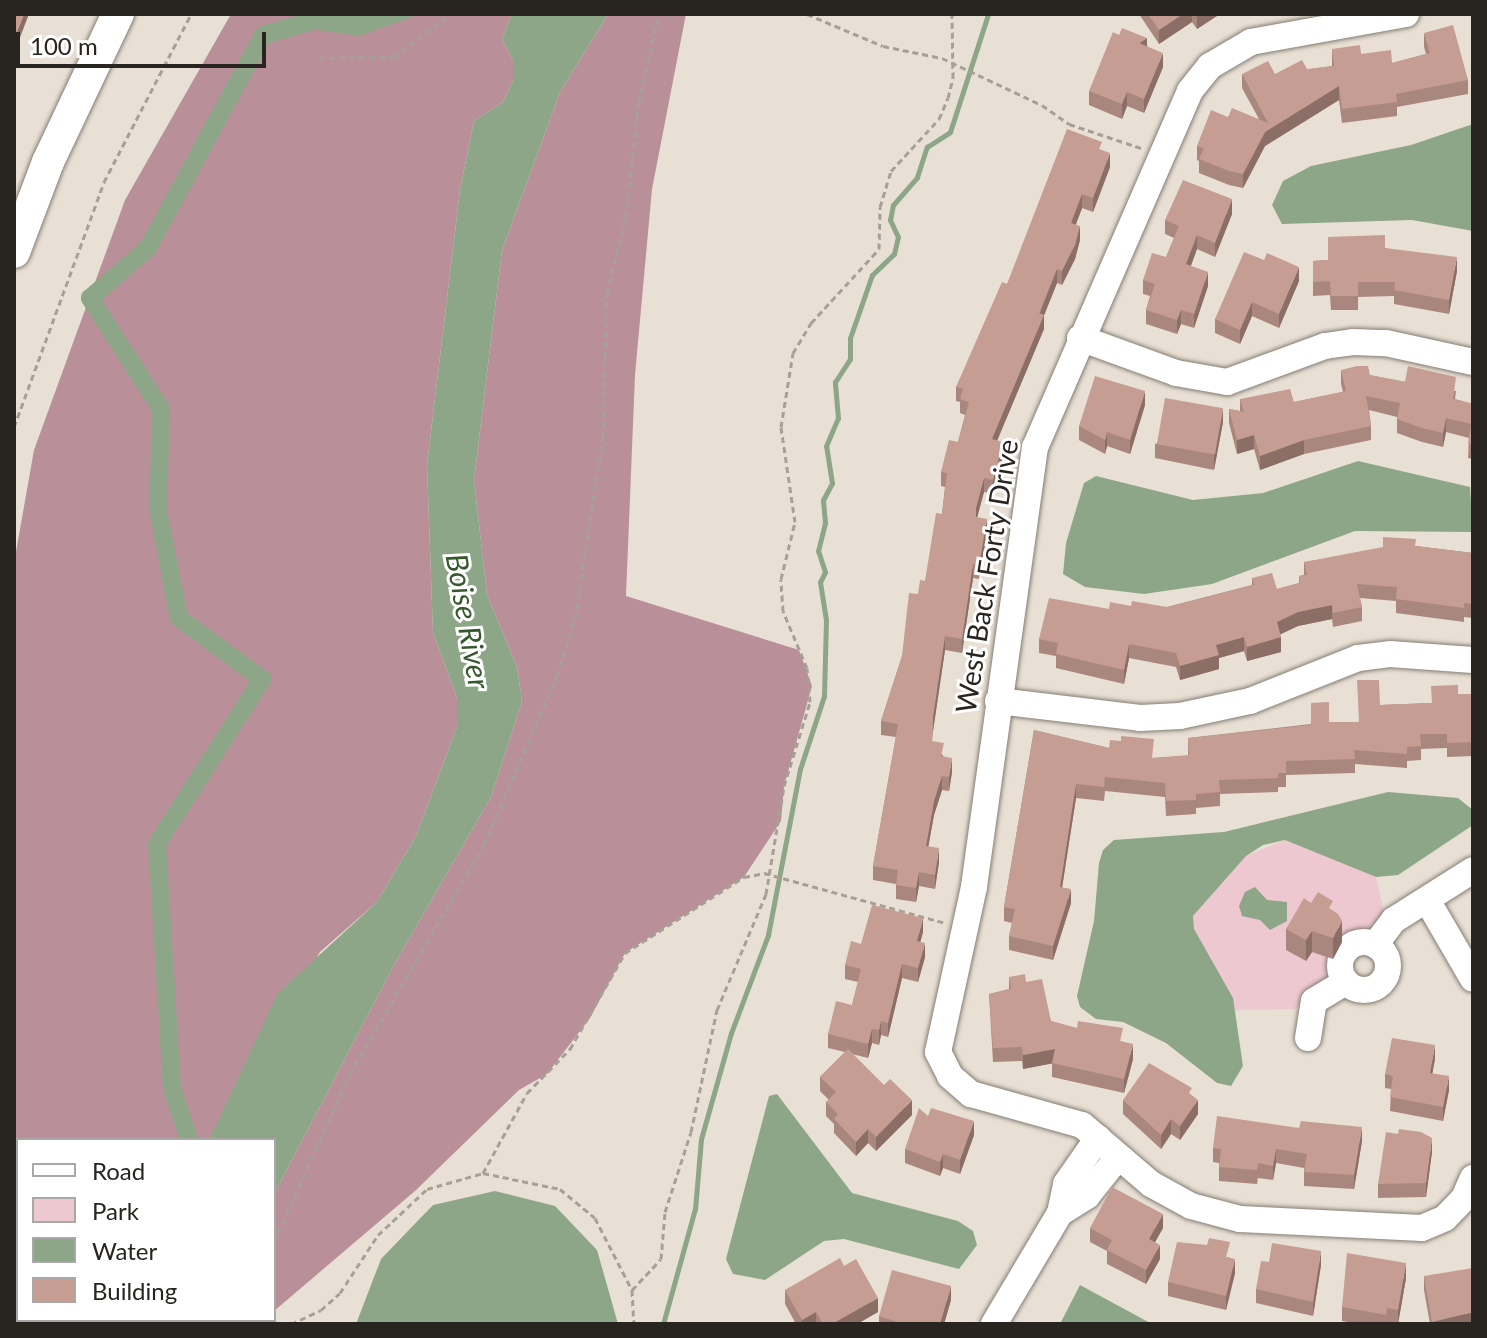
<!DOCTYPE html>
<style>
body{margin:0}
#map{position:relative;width:1487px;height:1338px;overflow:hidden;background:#e9e0d5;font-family:Lato,sans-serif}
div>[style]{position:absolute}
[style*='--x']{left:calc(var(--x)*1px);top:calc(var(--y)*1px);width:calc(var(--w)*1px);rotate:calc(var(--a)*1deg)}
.green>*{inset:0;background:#eec8d1}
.forest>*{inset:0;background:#b9909a}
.water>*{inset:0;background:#8da687}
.stream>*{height:5px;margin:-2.5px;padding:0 2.5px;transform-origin:2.5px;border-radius:2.5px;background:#8da687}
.canal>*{height:18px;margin:-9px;padding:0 9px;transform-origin:9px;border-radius:9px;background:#8da687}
.path>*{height:3px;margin-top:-1.5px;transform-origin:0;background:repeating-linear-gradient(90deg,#a7a097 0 6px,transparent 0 10px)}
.roads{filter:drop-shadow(0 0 2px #857d73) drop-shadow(0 0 2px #857d73)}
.minor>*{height:26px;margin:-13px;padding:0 13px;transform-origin:13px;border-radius:13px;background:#fff}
.minor>.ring{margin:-13px;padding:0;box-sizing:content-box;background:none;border:26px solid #fff;border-radius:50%}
.major>*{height:32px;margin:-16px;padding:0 16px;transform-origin:16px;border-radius:16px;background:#fff}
.wall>*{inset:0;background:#aa877e}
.shaded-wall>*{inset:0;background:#8b6e66}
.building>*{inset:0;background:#c69d92;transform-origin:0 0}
span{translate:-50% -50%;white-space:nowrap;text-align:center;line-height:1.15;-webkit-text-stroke:6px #fff;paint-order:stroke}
.street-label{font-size:28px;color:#282521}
.water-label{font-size:30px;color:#35582c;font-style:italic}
.frame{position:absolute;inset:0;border:16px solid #282521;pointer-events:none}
.legend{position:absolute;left:16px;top:1138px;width:260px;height:184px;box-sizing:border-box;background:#fff;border:2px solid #a9a8a6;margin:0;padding:10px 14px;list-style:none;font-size:24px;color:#282521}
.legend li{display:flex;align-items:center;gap:16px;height:40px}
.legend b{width:40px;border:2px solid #a9a8a6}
.scale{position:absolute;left:16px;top:32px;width:250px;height:36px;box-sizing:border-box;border:4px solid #282521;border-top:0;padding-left:10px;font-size:24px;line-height:28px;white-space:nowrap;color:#282521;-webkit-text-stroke:6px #fff;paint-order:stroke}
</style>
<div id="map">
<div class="green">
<div style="clip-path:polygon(1285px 840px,1376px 877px,1384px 913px,1366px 933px,1345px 944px,1330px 981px,1310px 988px,1296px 1009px,1235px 1010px,1193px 929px,1193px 916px,1246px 856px)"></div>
</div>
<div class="forest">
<div style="clip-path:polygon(231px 14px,512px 14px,502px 39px,513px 60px,513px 80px,503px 102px,474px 121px,460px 190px,427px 465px,433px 632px,457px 698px,457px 727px,416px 836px,377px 902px,320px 952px,209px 1140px,18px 1140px,18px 1320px,109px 1320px,14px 1324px,14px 563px,34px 450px,125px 200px)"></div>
<div style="clip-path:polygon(608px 14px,686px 14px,652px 189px,635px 375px,626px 596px,799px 650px,812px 686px,784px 786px,781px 821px,744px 877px,625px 953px,590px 1018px,547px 1074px,519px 1090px,415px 1191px,274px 1311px,274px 1194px,395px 963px,491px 797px,522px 701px,517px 667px,487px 595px,474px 480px,502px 250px,560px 92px)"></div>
</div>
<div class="water">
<div style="clip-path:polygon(309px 14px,420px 14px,359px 36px,310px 29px,306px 23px)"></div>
<div style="clip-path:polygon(512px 14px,608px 14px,560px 92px,502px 250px,474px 480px,487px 595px,517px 667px,522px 701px,491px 797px,395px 963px,274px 1194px,274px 1140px,209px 1140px,278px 993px,377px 902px,416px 836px,457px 727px,457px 698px,433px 632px,427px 465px,460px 190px,474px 121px,503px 102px,513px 80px,513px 60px,502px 39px)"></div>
<div style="clip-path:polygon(1473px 124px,1473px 231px,1412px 220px,1282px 224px,1272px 205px,1283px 181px,1311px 166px,1411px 145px)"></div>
<div style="clip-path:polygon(1358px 461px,1470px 487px,1473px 532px,1355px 531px,1212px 584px,1144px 594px,1085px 587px,1063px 574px,1066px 543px,1084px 483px,1096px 476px,1193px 500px,1263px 493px)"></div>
<div style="clip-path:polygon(1388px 792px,1458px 798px,1473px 810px,1473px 825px,1398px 875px,1376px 877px,1285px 840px,1263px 845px,1246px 856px,1193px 916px,1194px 929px,1233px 998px,1243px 1066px,1231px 1086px,1217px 1083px,1166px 1043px,1123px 1022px,1096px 1019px,1080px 1007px,1077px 996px,1094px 921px,1099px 863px,1103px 850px,1114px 840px,1224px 832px)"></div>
<div style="clip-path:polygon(1255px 887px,1267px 900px,1287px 902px,1287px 921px,1270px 930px,1260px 920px,1242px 916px,1239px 906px,1245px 892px)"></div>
<div style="clip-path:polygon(777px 1094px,852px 1193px,958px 1221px,973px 1231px,977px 1245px,959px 1269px,844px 1239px,824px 1241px,765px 1280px,733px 1274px,726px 1259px,769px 1096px)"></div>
<div style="clip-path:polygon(495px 1191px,555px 1206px,597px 1250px,618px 1324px,356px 1324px,381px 1259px,433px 1205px)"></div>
<div style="clip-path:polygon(1080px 1285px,1152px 1324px,1060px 1324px)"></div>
<div style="clip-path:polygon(110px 1320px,209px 1320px,105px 1324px)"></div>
</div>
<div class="stream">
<div style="--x:663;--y:1324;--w:119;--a:-74.5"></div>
<div style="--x:695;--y:1209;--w:70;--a:-85.1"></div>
<div style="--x:701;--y:1139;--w:110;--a:-74.2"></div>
<div style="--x:731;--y:1033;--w:105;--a:-69.3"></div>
<div style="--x:768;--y:935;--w:169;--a:-79.1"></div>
<div style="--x:800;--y:769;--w:77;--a:-71.8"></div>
<div style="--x:824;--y:696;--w:76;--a:-88.5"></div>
<div style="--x:826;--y:620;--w:38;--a:-99"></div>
<div style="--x:820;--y:582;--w:11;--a:-63"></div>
<div style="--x:825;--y:572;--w:22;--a:-108"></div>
<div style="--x:818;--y:551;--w:29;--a:-76"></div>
<div style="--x:825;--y:523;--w:23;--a:-95"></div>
<div style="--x:823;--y:500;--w:19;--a:-62"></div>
<div style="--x:832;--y:483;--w:37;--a:-99"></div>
<div style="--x:826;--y:446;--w:30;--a:-67"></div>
<div style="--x:838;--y:418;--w:36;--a:-95"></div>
<div style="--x:835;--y:382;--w:27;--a:-57"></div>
<div style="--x:850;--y:359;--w:21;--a:-90"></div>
<div style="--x:850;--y:338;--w:67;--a:-70.8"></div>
<div style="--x:872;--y:275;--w:30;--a:-44"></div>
<div style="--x:894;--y:254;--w:17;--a:-77"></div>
<div style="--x:898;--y:237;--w:19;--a:-115"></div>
<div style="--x:890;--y:220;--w:15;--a:-79"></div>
<div style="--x:893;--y:205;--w:37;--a:-49"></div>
<div style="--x:917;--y:177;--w:32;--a:-72"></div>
<div style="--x:927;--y:147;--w:27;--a:-33"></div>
<div style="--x:950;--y:132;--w:124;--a:-72.1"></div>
</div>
<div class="canal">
<div style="--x:189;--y:1140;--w:55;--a:-108.1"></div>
<div style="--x:172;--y:1088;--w:244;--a:-93.5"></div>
<div style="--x:157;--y:844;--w:196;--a:-57.5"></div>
<div style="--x:262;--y:679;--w:103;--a:-143.7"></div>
<div style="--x:179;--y:618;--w:110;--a:-101"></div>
<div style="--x:158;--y:510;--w:101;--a:-88.3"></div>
<div style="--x:161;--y:409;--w:132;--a:-122.6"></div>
<div style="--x:90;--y:298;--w:77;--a:-40.8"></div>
<div style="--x:148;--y:248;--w:242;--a:-61.6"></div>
<div style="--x:263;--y:35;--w:55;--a:-15.8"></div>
<div style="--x:316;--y:20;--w:7;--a:-63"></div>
</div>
<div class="path">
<div style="--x:807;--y:14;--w:82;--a:22.8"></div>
<div style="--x:883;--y:46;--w:60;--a:11.5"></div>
<div style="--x:942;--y:58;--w:110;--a:25.2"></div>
<div style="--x:1042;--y:105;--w:33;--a:35"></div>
<div style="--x:1069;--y:124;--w:76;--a:18.4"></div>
<div style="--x:319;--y:58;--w:75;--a:-0.8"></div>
<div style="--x:394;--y:57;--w:71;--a:-37"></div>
<div style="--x:14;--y:427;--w:261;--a:-69.8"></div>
<div style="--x:104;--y:182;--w:189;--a:-62.6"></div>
<div style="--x:483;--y:1173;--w:91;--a:-61.2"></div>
<div style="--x:527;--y:1093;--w:62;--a:-45.7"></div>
<div style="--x:570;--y:1049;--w:111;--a:-60.2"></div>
<div style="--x:625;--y:953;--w:141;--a:-32.6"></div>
<div style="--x:744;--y:877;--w:20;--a:-11"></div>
<div style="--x:764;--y:873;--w:188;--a:15.4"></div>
<div style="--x:274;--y:1242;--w:184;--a:-65.7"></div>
<div style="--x:350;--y:1074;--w:265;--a:-59.7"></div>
<div style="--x:484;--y:845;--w:184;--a:-66.6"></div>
<div style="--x:557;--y:676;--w:60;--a:-72.5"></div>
<div style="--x:575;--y:619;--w:184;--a:-81.3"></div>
<div style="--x:603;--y:437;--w:144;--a:-88.4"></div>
<div style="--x:607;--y:293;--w:78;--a:-76"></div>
<div style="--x:626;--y:217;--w:116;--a:-83.6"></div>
<div style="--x:639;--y:102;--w:90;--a:-77.2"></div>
<div style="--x:632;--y:1290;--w:42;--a:-46.9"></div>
<div style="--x:661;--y:1259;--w:47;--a:-85.1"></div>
<div style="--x:665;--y:1212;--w:84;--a:-72"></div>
<div style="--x:691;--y:1132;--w:125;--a:-78"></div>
<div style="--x:717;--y:1010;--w:126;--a:-67.1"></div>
<div style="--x:766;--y:894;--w:109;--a:-80.5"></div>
<div style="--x:784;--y:786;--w:88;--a:-72.8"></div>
<div style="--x:810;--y:702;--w:34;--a:-95"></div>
<div style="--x:807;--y:668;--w:62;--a:-112.8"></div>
<div style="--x:783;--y:611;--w:32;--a:-94"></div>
<div style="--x:781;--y:579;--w:59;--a:-76.2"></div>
<div style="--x:795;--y:522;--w:96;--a:-98.4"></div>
<div style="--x:781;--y:427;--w:75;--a:-80.8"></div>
<div style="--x:793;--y:353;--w:35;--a:-59"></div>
<div style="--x:811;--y:323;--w:100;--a:-47.4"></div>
<div style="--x:879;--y:249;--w:42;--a:-88.6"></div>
<div style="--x:880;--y:207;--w:38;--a:-73"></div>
<div style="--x:891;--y:171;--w:71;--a:-47.3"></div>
<div style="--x:939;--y:119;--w:23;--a:-67"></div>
<div style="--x:948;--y:98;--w:21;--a:-76"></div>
<div style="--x:953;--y:78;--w:64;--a:-90.9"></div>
<div style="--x:238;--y:1324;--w:4;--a:-63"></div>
<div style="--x:291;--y:1324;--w:33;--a:-25"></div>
<div style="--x:321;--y:1310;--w:25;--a:-42"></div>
<div style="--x:340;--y:1293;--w:69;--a:-56.8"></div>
<div style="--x:378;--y:1235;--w:67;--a:-43.2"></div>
<div style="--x:427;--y:1189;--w:58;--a:-15.9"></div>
<div style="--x:483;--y:1173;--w:79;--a:11.7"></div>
<div style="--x:560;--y:1189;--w:45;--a:39.6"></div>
<div style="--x:595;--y:1218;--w:81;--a:62.8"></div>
<div style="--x:632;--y:1290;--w:34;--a:87"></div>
</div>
<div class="roads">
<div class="minor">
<div style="--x:1406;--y:14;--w:158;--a:169.8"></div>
<div style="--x:1251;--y:42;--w:48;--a:149.7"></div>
<div style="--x:1210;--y:66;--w:32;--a:129"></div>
<div style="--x:1190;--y:91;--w:388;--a:113.5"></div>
<div style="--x:1035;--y:447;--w:444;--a:97.9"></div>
<div style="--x:974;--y:887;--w:169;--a:102.3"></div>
<div style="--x:938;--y:1052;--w:27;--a:63"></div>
<div style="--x:950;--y:1076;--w:28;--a:41"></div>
<div style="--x:971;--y:1094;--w:115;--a:15.6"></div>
<div style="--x:1082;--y:1125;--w:91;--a:40.5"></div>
<div style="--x:1151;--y:1184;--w:46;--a:28.8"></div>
<div style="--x:1191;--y:1206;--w:51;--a:14.9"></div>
<div style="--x:1240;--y:1219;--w:182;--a:2.8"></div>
<div style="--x:1422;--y:1228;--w:25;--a:-23"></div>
<div style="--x:1445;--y:1218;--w:28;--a:-46"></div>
<div style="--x:1464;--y:1198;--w:22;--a:-66"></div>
<div style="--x:1080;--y:338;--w:102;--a:20"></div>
<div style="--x:1176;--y:373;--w:52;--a:10"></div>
<div style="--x:1227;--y:382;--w:104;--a:-20.2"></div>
<div style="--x:1325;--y:346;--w:28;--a:-8"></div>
<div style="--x:1353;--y:342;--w:33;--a:2"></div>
<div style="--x:1386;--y:343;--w:89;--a:12.3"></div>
<div style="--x:998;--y:701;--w:143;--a:6.8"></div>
<div style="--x:1140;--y:718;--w:40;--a:-2.9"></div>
<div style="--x:1180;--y:716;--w:72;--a:-12.1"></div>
<div style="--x:1250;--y:701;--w:116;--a:-21.7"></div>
<div style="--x:1358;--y:658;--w:32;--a:-7"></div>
<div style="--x:1390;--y:654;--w:83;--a:4.1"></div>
<div style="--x:1427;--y:900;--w:91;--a:59.8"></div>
<div class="ring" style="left:1340px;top:942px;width:22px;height:22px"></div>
<div style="--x:1375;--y:945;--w:31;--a:-53"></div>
<div style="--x:1394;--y:920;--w:93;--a:-32.3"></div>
<div style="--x:1308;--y:1038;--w:37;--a:-81"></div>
<div style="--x:1314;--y:1001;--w:37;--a:-31"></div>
<div style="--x:1060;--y:1213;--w:32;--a:-32"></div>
<div style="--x:1087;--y:1196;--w:50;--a:-51.5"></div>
<div style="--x:994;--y:1324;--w:129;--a:-59.3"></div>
<div style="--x:1060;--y:1213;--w:30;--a:-78"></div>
<div style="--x:1066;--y:1184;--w:56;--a:-55.2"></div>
</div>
<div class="major">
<div style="--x:14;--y:252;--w:96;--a:-69.3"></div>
<div style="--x:48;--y:162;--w:164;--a:-64.7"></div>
</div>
</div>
<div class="wall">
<div style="clip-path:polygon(1139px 14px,1220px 14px,1197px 29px,1192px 22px,1159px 44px)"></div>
<div style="clip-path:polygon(1424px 33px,1468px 80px,1468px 94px,1397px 107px,1397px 116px,1342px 123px,1339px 100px,1265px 146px,1243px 188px,1229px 185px,1199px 173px,1199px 161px,1197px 160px,1197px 146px,1228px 117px,1259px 119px,1242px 88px,1242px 74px,1275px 74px,1332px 66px,1332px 49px,1361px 54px,1392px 63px,1426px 54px,1424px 47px)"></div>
<div style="clip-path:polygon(1147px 46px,1163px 67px,1144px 113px,1127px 106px,1122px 119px,1089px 105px,1089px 91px)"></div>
<div style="clip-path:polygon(1102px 150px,1110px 167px,1093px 212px,1082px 208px,1076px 224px,1080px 240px,1075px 259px,1062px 285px,1057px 283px,1044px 315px,1044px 329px,997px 440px,1003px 456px,993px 494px,984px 492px,977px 517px,987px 533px,979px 579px,973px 578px,962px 653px,945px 650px,933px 731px,932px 741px,944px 757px,952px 772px,949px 791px,942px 790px,934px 815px,928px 846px,939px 862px,935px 889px,919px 886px,916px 902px,896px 899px,896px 884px,873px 880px,873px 866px,896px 737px,881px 735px,881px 721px,902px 656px,918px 594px,925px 581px,942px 514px,945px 487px,941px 486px,941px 472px,958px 442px,965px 415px,960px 413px,960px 402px,956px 401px,956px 387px,1007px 284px)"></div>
<div style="clip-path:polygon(1232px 214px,1215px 257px,1197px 249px,1191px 266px,1208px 286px,1194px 328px,1181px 324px,1177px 334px,1146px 324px,1146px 310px,1150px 296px,1143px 294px,1143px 280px,1166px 257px,1174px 238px,1165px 234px,1165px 220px)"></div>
<div style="clip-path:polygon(1385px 248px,1457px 271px,1449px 314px,1394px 304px,1394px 296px,1358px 297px,1358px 310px,1331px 310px,1330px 295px,1313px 296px,1313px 261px,1328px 260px)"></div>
<div style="clip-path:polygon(1299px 281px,1279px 328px,1252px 316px,1240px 344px,1215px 333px,1215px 319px)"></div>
<div style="clip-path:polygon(1341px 370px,1456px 391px,1455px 399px,1473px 404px,1473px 459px,1468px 458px,1469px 438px,1446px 432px,1443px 447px,1422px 442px,1397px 433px,1397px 417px,1369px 410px,1371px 426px,1371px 440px,1304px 454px,1260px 470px,1254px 449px,1237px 454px,1229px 423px,1229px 409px,1240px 411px,1240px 399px,1294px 402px,1343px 392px,1341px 384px)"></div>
<div style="clip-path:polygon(1145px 405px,1130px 454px,1107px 446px,1105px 454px,1079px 440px,1079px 426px)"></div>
<div style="clip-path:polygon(1223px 422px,1214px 470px,1155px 458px,1155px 444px)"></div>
<div style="clip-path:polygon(1416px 546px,1473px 553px,1473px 618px,1464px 617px,1464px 622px,1396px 613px,1396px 601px,1360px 598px,1362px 607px,1362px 621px,1333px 627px,1332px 619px,1298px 626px,1280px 634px,1281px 652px,1247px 661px,1244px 651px,1219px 658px,1219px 669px,1180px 680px,1176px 667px,1129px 658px,1124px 684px,1056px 668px,1056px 656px,1039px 653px,1039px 639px,1109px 609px,1131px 606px,1167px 607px,1252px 585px,1252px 578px,1277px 589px,1299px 583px,1299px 576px,1304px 575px,1304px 562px)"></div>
<div style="clip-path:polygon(1458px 694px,1473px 694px,1473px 756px,1447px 757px,1447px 748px,1421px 749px,1421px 760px,1407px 761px,1407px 768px,1355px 764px,1355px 773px,1286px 775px,1286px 787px,1278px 787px,1278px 792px,1220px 794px,1220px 806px,1196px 808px,1196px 814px,1166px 816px,1165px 797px,1105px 791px,1104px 801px,1076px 798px,1062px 887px,1071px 903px,1053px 960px,1009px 950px,1009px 936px,1012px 923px,1004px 921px,1004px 907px,1034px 730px,1109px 748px,1121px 741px,1153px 758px,1188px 756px,1188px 738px,1329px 722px,1358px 722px,1380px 705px,1431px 703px)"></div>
<div style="clip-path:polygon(1311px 903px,1333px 911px,1342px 942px,1333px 959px,1312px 952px,1306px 961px,1286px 950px,1286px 929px)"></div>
<div style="clip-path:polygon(923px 932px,920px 941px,925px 957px,918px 982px,902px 978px,888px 1037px,881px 1035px,879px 1045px,872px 1043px,868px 1058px,852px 1054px,912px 1115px,876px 1151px,868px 1143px,856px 1156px,834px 1133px,834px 1124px,826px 1116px,826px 1102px,829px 1100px,820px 1091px,820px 1077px,845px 1052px,828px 1048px,828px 1034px,852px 1005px,858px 982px,845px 979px,845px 965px,861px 944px)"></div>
<div style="clip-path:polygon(1009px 977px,1026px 982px,1051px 1021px,1123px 1042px,1133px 1059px,1124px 1093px,1052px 1077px,1052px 1063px,1023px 1069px,1022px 1061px,993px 1062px,989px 994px,1009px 989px)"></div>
<div style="clip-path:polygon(1435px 1059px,1432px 1073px,1449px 1090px,1443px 1121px,1390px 1111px,1391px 1089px,1385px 1088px,1385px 1074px)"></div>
<div style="clip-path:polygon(1192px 1096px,1198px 1114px,1180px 1140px,1171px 1134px,1161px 1149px,1123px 1114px,1123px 1100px)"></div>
<div style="clip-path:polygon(928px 1116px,974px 1135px,960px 1174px,943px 1168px,940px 1176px,905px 1163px,905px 1149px)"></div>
<div style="clip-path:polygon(1362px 1141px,1354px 1189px,1304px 1186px,1304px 1168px,1276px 1163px,1273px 1180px,1258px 1178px,1257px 1184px,1219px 1181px,1219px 1163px,1213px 1162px,1213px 1148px)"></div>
<div style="clip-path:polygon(1432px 1152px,1426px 1197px,1378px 1198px,1378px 1184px)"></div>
<div style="clip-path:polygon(1090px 1228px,1163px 1228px,1155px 1242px,1160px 1259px,1146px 1284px,1107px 1264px,1107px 1251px,1090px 1242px)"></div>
<div style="clip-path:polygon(1229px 1257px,1235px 1273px,1226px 1310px,1168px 1296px,1168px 1282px)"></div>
<div style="clip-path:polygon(1269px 1262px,1321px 1265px,1313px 1316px,1256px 1303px,1256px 1289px)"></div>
<div style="clip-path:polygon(844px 1266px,878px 1312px,857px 1324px,796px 1324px,785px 1304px,785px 1290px)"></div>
<div style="clip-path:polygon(1424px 1276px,1473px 1324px,1430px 1324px,1424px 1290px)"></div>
<div style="clip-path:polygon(1406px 1278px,1398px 1324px,1387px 1323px,1387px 1324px,1360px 1324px,1342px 1321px,1342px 1307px)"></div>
<div style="clip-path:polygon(951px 1300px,944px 1324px,879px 1324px,879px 1316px)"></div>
</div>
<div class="shaded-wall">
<div style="clip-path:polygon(24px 14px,29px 14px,14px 53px,14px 39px)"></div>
<div style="clip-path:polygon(1183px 14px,1192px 14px,1192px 22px,1159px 44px,1159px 30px)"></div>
<div style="clip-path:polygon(1199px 14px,1220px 14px,1197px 29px,1197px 15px)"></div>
<div style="clip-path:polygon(1147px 38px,1147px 52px,1139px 43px)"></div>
<div style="clip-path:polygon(1163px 53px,1163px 67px,1144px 113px,1144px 99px)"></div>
<div style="clip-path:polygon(1339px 86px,1339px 100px,1265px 146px,1243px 188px,1243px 174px,1265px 132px)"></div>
<div style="clip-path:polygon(1127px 92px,1127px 106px,1122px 119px,1122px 104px)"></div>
<div style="clip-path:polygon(1110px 153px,1110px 167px,1093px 212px,1093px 198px)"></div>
<div style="clip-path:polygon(1082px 194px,1082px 208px,1071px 237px,1071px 223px)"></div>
<div style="clip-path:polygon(1232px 199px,1232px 214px,1215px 257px,1215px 243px)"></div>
<div style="clip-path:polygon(1080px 226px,1080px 240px,1075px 259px,1062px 285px,1062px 271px)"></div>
<div style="clip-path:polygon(1197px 235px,1197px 249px,1186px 278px,1186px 264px)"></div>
<div style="clip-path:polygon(1457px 257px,1457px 271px,1449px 314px,1449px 300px)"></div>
<div style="clip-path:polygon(1299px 267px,1299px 281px,1279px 328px,1279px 314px)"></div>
<div style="clip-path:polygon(1057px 269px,1057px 283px,1041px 323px,1044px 315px,1044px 329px,992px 453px,992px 439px)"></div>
<div style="clip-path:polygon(1208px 272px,1208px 286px,1194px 328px,1194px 314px)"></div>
<div style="clip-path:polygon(1252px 302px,1252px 316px,1240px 344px,1240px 330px)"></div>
<div style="clip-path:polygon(1181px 310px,1181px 324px,1177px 334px,1177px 320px)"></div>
<div style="clip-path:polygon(1145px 391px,1145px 405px,1130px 454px,1130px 440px)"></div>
<div style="clip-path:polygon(1223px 408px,1223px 422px,1214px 470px,1214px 456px)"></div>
<div style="clip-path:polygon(1446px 418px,1446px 432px,1443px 447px,1443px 433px)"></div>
<div style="clip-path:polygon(1107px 432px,1107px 446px,1105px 454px,1105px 440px)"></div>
<div style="clip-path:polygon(1254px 435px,1254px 449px,1237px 454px,1237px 440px)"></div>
<div style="clip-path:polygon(1304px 440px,1304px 454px,1260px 470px,1260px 456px)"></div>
<div style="clip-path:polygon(1003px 442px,1003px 456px,993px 494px,993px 480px)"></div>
<div style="clip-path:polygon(984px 478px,984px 492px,976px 522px,976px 508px)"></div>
<div style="clip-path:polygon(987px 519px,987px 533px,979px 579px,979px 565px)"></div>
<div style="clip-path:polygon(973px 564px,973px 578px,962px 653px,962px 639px)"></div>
<div style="clip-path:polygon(1332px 605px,1332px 619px,1298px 626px,1277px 636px,1277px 622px,1298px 612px)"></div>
<div style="clip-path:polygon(945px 636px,945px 650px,933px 731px,933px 717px)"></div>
<div style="clip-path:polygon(1244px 637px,1244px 651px,1219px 658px,1219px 669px,1180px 680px,1180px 666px,1216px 645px)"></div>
<div style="clip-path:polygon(1281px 637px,1281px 652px,1247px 661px,1247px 647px)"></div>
<div style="clip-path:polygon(1129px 644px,1129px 658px,1124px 684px,1124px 670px)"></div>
<div style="clip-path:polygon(952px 758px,952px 772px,949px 791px,949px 777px)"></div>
<div style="clip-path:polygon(942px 776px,942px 790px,934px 815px,926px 860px,926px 846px,934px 801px)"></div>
<div style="clip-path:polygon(1076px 784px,1076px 798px,1060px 901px,1060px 887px)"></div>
<div style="clip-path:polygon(939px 848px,939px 862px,935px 889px,935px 875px)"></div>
<div style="clip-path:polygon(919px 872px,919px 886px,916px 902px,916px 888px)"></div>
<div style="clip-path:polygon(1071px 889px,1071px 903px,1053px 960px,1053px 946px)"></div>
<div style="clip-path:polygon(923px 918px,923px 932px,917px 955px,917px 941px)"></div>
<div style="clip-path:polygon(1342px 921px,1342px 942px,1333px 959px,1333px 938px)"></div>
<div style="clip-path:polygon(1312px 931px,1312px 952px,1306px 961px,1306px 940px)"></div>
<div style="clip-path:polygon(925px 943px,925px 957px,918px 982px,918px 968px)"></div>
<div style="clip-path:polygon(902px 964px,902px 978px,888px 1037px,888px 1023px)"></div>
<div style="clip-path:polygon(881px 1021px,881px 1035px,879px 1045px,879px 1030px)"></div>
<div style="clip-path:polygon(872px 1029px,872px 1043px,868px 1058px,868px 1044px)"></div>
<div style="clip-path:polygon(1133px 1044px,1133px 1059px,1124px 1093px,1124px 1079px)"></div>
<div style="clip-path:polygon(1435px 1045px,1435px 1059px,1430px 1087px,1430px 1073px)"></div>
<div style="clip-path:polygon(1055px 1049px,1055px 1063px,1023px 1069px,1023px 1055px)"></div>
<div style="clip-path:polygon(1449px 1076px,1449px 1090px,1443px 1121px,1443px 1107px)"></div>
<div style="clip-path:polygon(912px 1100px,912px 1115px,876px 1151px,876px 1137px)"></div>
<div style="clip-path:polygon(1198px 1100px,1198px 1114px,1180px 1140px,1180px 1126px)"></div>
<div style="clip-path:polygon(1171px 1119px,1171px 1134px,1161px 1149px,1161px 1135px)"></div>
<div style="clip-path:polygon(974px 1121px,974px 1135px,960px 1174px,960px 1160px)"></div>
<div style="clip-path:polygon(1362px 1127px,1362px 1141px,1354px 1189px,1354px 1175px)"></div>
<div style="clip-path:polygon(868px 1129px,868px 1143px,856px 1156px,856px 1142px)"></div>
<div style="clip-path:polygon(1432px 1138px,1432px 1152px,1426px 1197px,1426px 1183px)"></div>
<div style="clip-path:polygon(1276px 1149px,1276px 1163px,1273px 1180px,1273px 1166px)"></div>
<div style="clip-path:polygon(943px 1154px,943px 1168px,940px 1176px,940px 1162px)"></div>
<div style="clip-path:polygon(1163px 1214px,1163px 1228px,1149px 1253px,1149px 1239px)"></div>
<div style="clip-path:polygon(1160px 1245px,1160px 1259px,1146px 1284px,1146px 1270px)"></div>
<div style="clip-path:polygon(1321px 1251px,1321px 1265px,1313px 1316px,1313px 1302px)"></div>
<div style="clip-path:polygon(1235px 1259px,1235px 1273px,1226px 1310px,1226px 1296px)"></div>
<div style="clip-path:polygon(1406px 1263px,1406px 1278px,1398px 1324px,1398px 1310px)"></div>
<div style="clip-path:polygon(951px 1286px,951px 1300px,944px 1324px,940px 1324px)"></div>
<div style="clip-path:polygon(878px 1298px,878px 1312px,857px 1324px,832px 1324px)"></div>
<div style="clip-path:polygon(816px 1312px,816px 1324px,802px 1324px,802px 1320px)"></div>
<div style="clip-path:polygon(1473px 1312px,1473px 1324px,1432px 1324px,1432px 1322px)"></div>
</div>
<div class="building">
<div style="clip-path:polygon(14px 14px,24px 14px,14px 39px)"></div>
<div style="clip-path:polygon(1148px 14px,1183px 14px,1159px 30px)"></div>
<div style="clip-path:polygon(1453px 25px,1468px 80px,1396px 94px,1397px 102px,1342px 109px,1339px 86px,1265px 132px,1243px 174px,1229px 171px,1199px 159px,1204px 148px,1197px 146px,1211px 110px,1228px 117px,1232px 108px,1268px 123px,1242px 74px,1268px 61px,1275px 74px,1302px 60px,1307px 69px,1334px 66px,1332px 49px,1360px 45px,1361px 54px,1391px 50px,1392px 63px,1430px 53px,1424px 33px)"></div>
<div style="clip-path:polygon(1122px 28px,1147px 38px,1139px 43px,1163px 53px,1144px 99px,1127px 92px,1122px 104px,1089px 91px,1113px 32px,1119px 35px)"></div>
<div style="clip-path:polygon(1067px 129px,1102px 142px,1099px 149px,1110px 153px,1093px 198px,1082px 194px,1071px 223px,1080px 226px,1075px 245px,1062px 271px,1057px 269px,1039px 313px,1044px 315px,992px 439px,1003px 442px,993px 480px,984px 478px,976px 508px,976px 517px,987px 519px,979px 565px,973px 564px,962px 639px,945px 636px,933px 717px,932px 741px,944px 743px,941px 756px,952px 758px,949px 777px,942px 776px,934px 801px,926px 846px,939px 848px,935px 875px,919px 872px,916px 888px,896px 885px,898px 870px,873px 866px,898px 724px,881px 721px,902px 656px,909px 593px,918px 594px,920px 580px,925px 581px,936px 513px,942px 514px,947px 473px,941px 472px,949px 440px,958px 442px,969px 402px,960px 399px,963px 389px,956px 387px,1002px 282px,1007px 284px)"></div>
<div style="clip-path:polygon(1183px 180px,1232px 199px,1215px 243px,1197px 235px,1186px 264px,1208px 272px,1194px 314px,1181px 310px,1177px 320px,1146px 310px,1155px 284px,1143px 280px,1152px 253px,1166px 257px,1179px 226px,1165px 220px)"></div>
<div style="clip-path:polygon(1385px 235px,1385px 248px,1457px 257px,1449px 300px,1394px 290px,1395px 282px,1358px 282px,1358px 296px,1331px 296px,1330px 281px,1313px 282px,1313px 261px,1328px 260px,1328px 237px)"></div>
<div style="clip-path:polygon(1244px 252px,1264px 260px,1267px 253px,1299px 267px,1279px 314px,1252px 302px,1240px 330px,1215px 319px)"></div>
<div style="clip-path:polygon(1357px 366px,1368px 366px,1370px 375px,1405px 382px,1408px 366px,1456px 377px,1453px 399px,1473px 404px,1473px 445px,1468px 444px,1471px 424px,1446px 418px,1443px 433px,1422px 428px,1397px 419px,1400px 403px,1366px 396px,1371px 426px,1304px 440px,1260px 456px,1254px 435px,1237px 440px,1229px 409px,1244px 412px,1240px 399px,1290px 389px,1294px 402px,1346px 391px,1341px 370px)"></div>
<div style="clip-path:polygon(1095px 376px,1145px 391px,1130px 440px,1107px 432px,1105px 440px,1079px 426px)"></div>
<div style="left:1165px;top:398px;width:59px;height:47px;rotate:10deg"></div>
<div style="clip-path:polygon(1383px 537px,1416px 539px,1415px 546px,1473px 553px,1473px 604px,1464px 603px,1464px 608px,1396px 599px,1397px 587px,1357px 584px,1362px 607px,1333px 613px,1332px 605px,1298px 612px,1277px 622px,1281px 637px,1247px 647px,1244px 637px,1216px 645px,1219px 655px,1180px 666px,1176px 653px,1129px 644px,1124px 670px,1056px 654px,1058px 643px,1039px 639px,1049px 598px,1109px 609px,1110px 602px,1131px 606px,1132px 601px,1167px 607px,1254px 585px,1252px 578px,1272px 573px,1277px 589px,1300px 583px,1299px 576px,1307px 575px,1304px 562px,1383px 547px)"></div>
<div style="clip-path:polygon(1357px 680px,1379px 680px,1380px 705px,1432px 703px,1431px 686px,1458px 685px,1458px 694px,1473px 694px,1473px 742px,1447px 743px,1447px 734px,1420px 734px,1421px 746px,1407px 747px,1407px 754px,1354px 750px,1355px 759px,1286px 761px,1286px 773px,1278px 773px,1278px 778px,1219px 780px,1220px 792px,1196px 794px,1196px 800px,1166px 801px,1165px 783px,1105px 777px,1104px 787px,1076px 784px,1060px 887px,1071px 889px,1053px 946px,1009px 936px,1015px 909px,1004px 907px,1034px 730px,1109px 748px,1110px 740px,1121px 741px,1121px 736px,1154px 739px,1152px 758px,1189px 755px,1188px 738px,1311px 725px,1311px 703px,1329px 702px,1329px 722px,1359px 722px)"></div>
<div style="clip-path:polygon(1318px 892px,1333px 901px,1329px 908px,1338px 914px,1342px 921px,1333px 938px,1312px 931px,1306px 940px,1286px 929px,1304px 898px,1311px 903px)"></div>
<div style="clip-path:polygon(872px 905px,923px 918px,917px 941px,925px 943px,918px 968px,902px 964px,888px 1023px,881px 1021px,879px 1030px,872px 1029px,868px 1044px,828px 1034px,836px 1001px,852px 1005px,861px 969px,845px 965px,851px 941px,861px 944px)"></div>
<div style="clip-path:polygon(1025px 974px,1026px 982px,1042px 979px,1051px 1021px,1077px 1028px,1078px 1021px,1123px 1028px,1120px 1041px,1133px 1044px,1124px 1079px,1052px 1063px,1055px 1049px,1023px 1055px,1022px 1047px,993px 1048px,989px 994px,1011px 989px,1009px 977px)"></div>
<div style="clip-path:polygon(1392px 1038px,1435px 1045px,1430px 1073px,1449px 1076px,1443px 1107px,1390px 1097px,1393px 1076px,1385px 1074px)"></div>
<div style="clip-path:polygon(848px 1049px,884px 1085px,890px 1079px,912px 1100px,876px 1137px,868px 1129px,856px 1142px,834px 1119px,838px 1114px,826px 1102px,836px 1092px,820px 1077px)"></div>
<div style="clip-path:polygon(1149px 1063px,1192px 1088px,1189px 1093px,1198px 1100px,1180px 1126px,1171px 1119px,1161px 1135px,1123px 1100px)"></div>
<div style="clip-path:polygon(919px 1108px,928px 1116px,931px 1108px,974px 1121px,960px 1160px,943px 1154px,940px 1162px,905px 1149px)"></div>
<div style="clip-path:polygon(1217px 1116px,1299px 1128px,1301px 1121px,1362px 1127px,1354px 1175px,1304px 1172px,1307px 1154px,1276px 1149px,1273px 1166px,1258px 1163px,1257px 1170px,1219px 1167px,1221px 1149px,1213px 1148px)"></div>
<div style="clip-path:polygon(1399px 1129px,1421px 1132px,1432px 1138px,1426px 1183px,1378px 1184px,1386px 1132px,1398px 1134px)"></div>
<div style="clip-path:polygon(1112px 1187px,1163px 1214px,1149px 1239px,1160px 1245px,1146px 1270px,1107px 1250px,1112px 1240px,1090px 1228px)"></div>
<div style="clip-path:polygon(1209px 1238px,1230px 1242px,1226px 1257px,1235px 1259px,1226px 1296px,1168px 1282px,1177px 1242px,1207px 1245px)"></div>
<div style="clip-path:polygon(1272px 1243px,1321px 1251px,1313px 1302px,1256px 1289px,1261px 1261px,1269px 1262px)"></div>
<div style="clip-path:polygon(1347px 1253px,1406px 1263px,1398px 1310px,1387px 1308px,1386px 1315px,1342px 1307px)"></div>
<div style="clip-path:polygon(840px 1258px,844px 1266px,856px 1259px,878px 1298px,832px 1324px,823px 1324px,816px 1312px,802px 1320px,785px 1290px)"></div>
<div style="clip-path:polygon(1473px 1268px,1473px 1312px,1432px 1322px,1424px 1276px)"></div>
<div style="clip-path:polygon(892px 1270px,951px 1286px,940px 1324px,904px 1324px,879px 1316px)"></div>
</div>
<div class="street-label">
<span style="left:986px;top:576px;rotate:-81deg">West Back Forty Drive</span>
</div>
<div class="water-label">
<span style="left:469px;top:621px;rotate:80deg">Boise River</span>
</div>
<div class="frame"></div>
<ul class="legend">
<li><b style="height:10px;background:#fff"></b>Road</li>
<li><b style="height:22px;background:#eec8d1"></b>Park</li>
<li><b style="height:22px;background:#8da687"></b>Water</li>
<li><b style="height:22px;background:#c69d92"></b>Building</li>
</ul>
<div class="scale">100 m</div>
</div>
